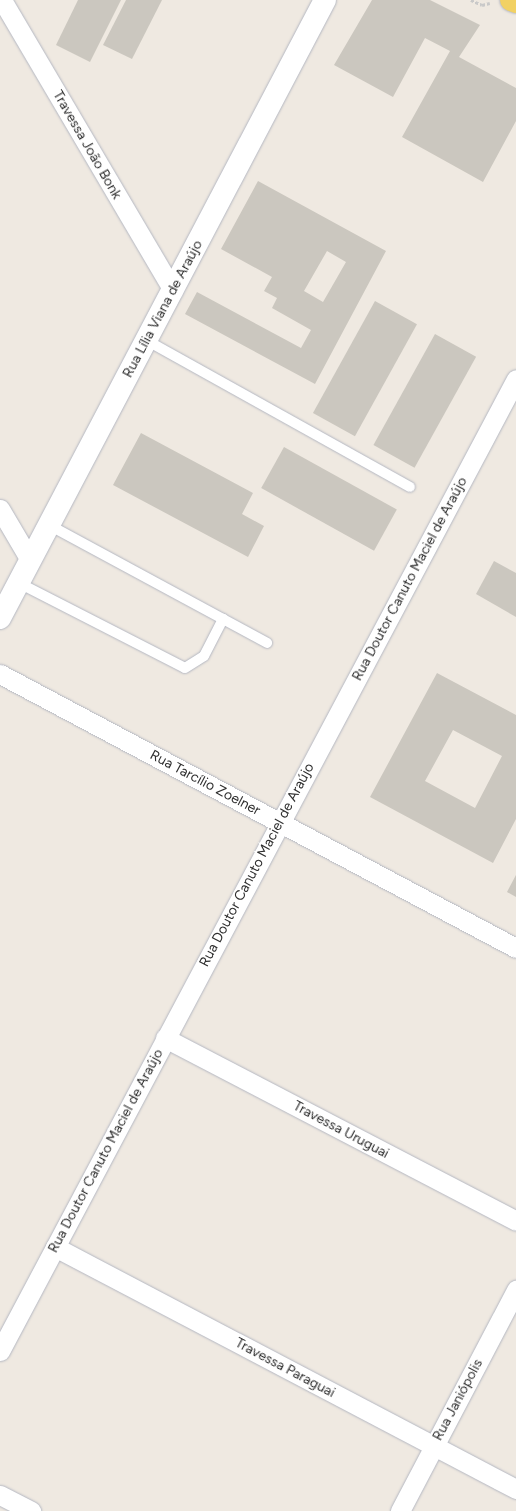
<!DOCTYPE html>
<meta charset="utf-8">
<style>
body{margin:0}
#map{position:relative;width:516px;height:1511px;overflow:hidden;background:#efe9e1;font-family:Figtree,sans-serif}
div>[style]{position:absolute}
[style*='--x']{left:calc(var(--x)*1px);top:calc(var(--y)*1px);width:calc(var(--w)*1px);rotate:calc(var(--a)*1deg)}
.building>*{inset:0;background:#cbc7bf;transform-origin:0 0}
.path>*{height:2.5px;margin-top:-1.25px;transform-origin:0;background:repeating-linear-gradient(90deg,#c9c9c9 0 3px,transparent 0 5px)}
.roads{filter:drop-shadow(0 0 1px #b4b7c1) drop-shadow(0 0 1px #b4b7c1)}
.service>*{height:10px;margin:-5px;padding:0 5px;transform-origin:5px;border-radius:5px;background:#fff}
.minor>*{height:19px;margin:-9.5px;padding:0 9.5px;transform-origin:9.5px;border-radius:9.5px;background:#fff}
.tertiary>*{height:22px;margin:-11px;padding:0 11px;transform-origin:11px;border-radius:11px;background:#fff}
.primary>*{height:22px;margin:-11px;padding:0 11px;transform-origin:11px;border-radius:11px;background:#f2d163}
span{translate:-50% -50%;white-space:nowrap;text-align:center;line-height:1.15;-webkit-text-stroke:3.5px #fff;paint-order:stroke}
.street-label{font-size:14px;color:#2e2e2e}
</style>
<div id="map">
<div class="building">
<div style="clip-path:polygon(78px 0,121px 0,90px 62px,56px 45px)"></div>
<div style="clip-path:polygon(126px 0,162px 0,132px 59px,103px 45px)"></div>
<div style="clip-path:polygon(372px 0,430px 0,480px 25px,459px 57px,516px 88px,516px 121px,483px 182px,402px 137px,450px 51px,425px 38px,393px 97px,334px 65px)"></div>
<div style="clip-path:polygon(evenodd,258px 181px,386px 251px,315px 384px,185px 314px,197px 292px,301px 348px,311px 330px,272px 308px,277px 298px,264px 291px,272px 277px,221px 249px,258px 181px,327px 251px,346px 262px,323px 302px,304px 291px,327px 251px)"></div>
<div style="left:375px;top:301px;width:48px;height:128px;rotate:29deg"></div>
<div style="left:435px;top:334px;width:47px;height:127px;rotate:29deg"></div>
<div style="clip-path:polygon(141px 433px,253px 493px,242px 514px,264px 526px,248px 557px,113px 485px)"></div>
<div style="left:284px;top:447px;width:129px;height:47px;rotate:29deg"></div>
<div style="clip-path:polygon(494px 561px,516px 573px,516px 617px,476px 594px)"></div>
<div style="clip-path:polygon(evenodd,437px 673px,516px 715px,516px 819px,493px 863px,370px 797px,437px 673px,453px 730px,502px 756px,475px 808px,425px 781px,453px 730px)"></div>
<div style="clip-path:polygon(516px 875px,516px 897px,507px 892px)"></div>
</div>
<div class="path">
<div style="--x:471;--y:0;--w:12;--a:24"></div>
<div style="--x:482;--y:5;--w:8;--a:-14"></div>
</div>
<div class="roads">
<div class="service">
<div style="--x:146;--y:340;--w:302;--a:29.1"></div>
<div style="--x:49;--y:525;--w:248;--a:28.4"></div>
<div style="--x:19;--y:583;--w:186;--a:27.1"></div>
<div style="--x:185;--y:668;--w:22;--a:-32"></div>
<div style="--x:204;--y:656;--w:42;--a:-62.8"></div>
</div>
<div class="minor">
<div style="--x:2;--y:0;--w:337;--a:59.5"></div>
<div style="--x:0;--y:509;--w:59;--a:59.5"></div>
<div style="--x:0;--y:674;--w:584;--a:27.97"></div>
<div style="--x:165;--y:1038;--w:396;--a:27.5"></div>
<div style="--x:55;--y:1247;--w:521;--a:27.7"></div>
<div style="--x:0;--y:1351;--w:1100;--a:-62.04"></div>
<div style="--x:0;--y:1495;--w:35;--a:27"></div>
<div style="--x:400;--y:1511;--w:250;--a:-62.3"></div>
</div>
<div class="tertiary">
<div style="--x:0;--y:618;--w:698;--a:-62.26"></div>
</div>
<div class="primary">
<div style="--x:511;--y:0;--w:5;--a:22"></div>
</div>
</div>
<div class="street-label">
<span style="left:87px;top:145px;rotate:60deg">Travessa João Bonk</span>
<span style="left:163px;top:309px;rotate:-62deg">Rua Lília Viana de Araújo</span>
<span style="left:410px;top:579px;rotate:-62deg">Rua Doutor Canuto Maciel de Araújo</span>
<span style="left:205px;top:783px;rotate:28deg">Rua Tarcílio Zoelner</span>
<span style="left:257px;top:865px;rotate:-62deg">Rua Doutor Canuto Maciel de Araújo</span>
<span style="left:341px;top:1130px;rotate:28deg">Travessa Uruguai</span>
<span style="left:106px;top:1151px;rotate:-62deg">Rua Doutor Canuto Maciel de Araújo</span>
<span style="left:285px;top:1368px;rotate:28deg">Travessa Paraguai</span>
<span style="left:458px;top:1400px;rotate:-62deg">Rua Janiópolis</span>
</div>
</div>
